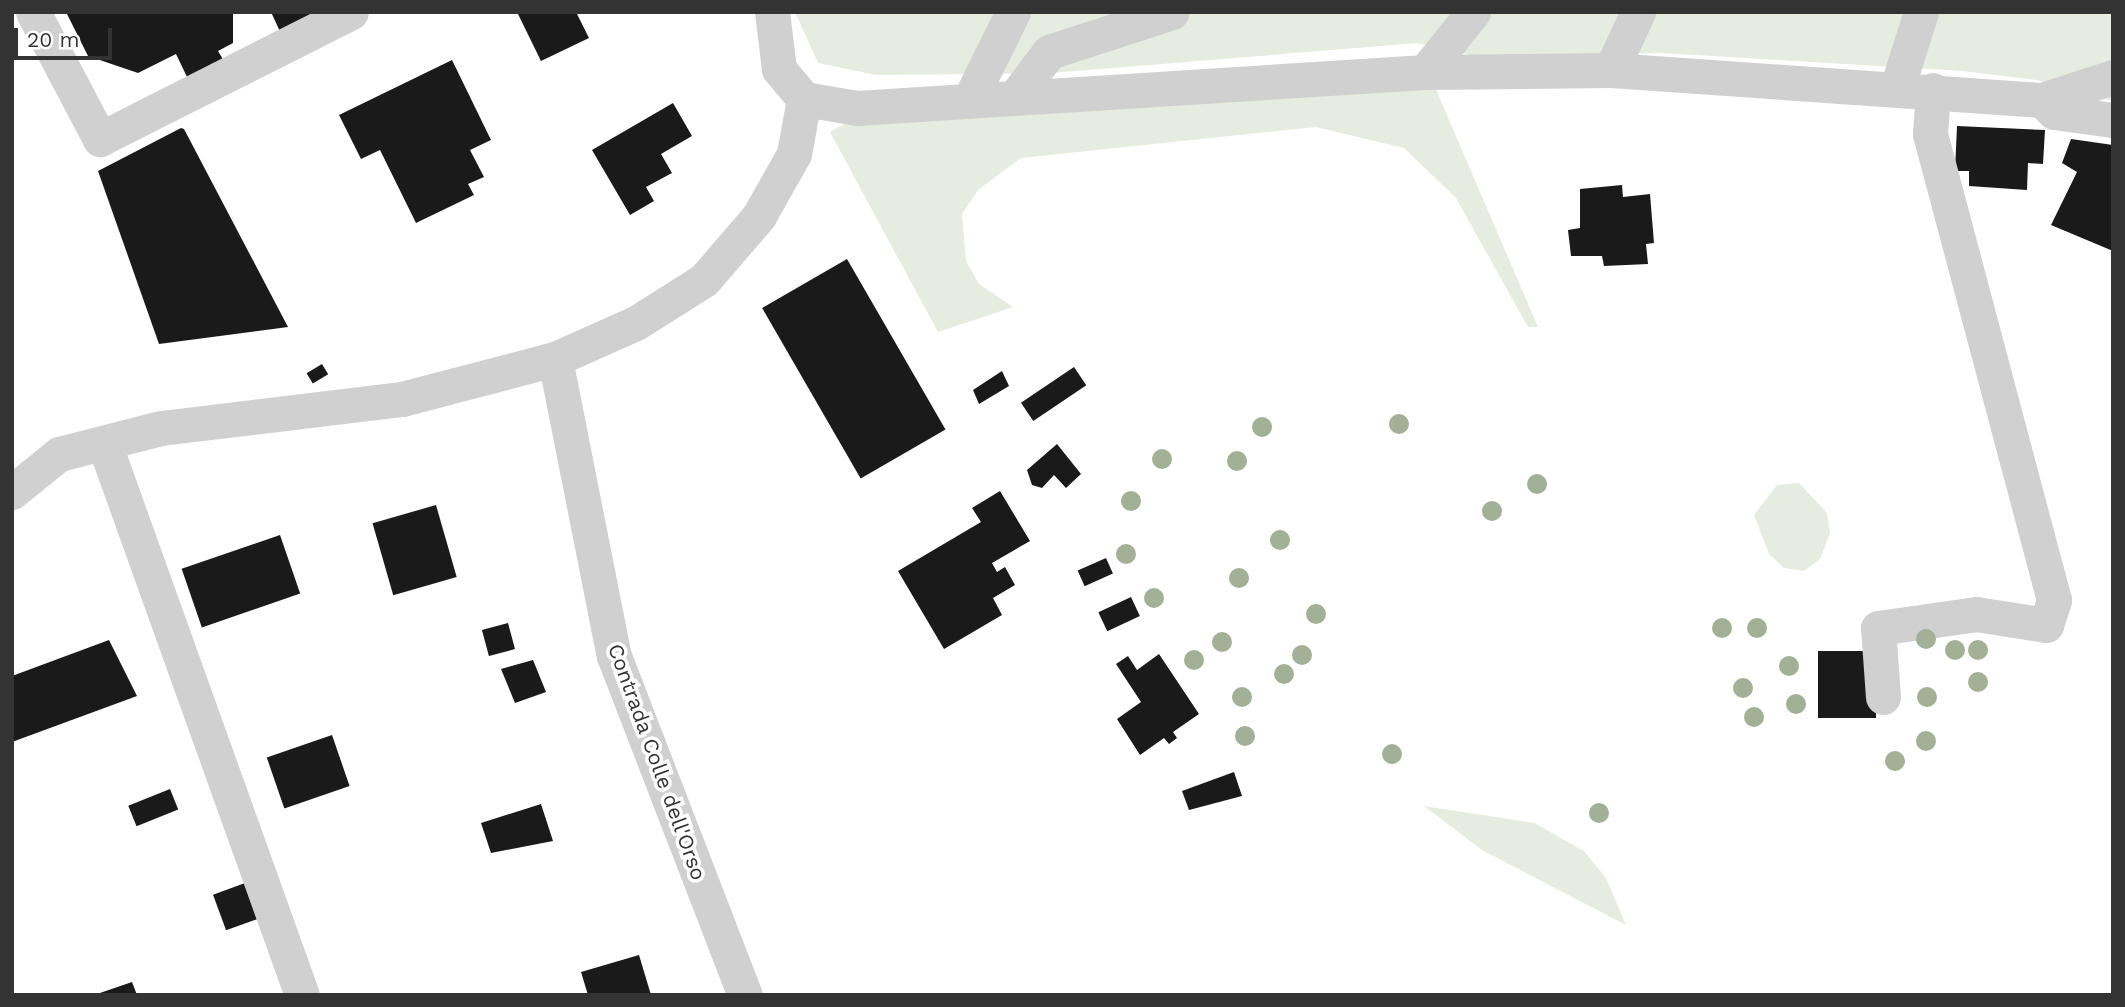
<!DOCTYPE html>
<style>
body{margin:0}
#map{position:relative;width:2125px;height:1007px;overflow:hidden;background:#fff;font-family:"Work Sans",sans-serif}
div>[style]{position:absolute}
[style*='--x']{left:calc(var(--x)*1px);top:calc(var(--y)*1px);width:calc(var(--w)*1px);rotate:calc(var(--a)*1deg)}
.green>*{inset:0;background:#e6ecdf}
.building>*{inset:0;background:#1a1a1a;transform-origin:0 0}
.minor>*{height:35px;margin:-17.5px;padding:0 17.5px;transform-origin:17.5px;border-radius:17.5px;background:#d0d0d0}
.trees>*{width:20px;height:20px;margin:-10px;border-radius:50%;background:#a2b095}
span{translate:-50% -50%;white-space:nowrap;text-align:center;line-height:1.15;-webkit-text-stroke:7px #fff;paint-order:stroke}
.street-label{font-size:21px;color:#333}
.frame{position:absolute;inset:0;border:14px solid #333;pointer-events:none}
.scale{position:absolute;left:14px;top:28px;width:98px;height:32px;box-sizing:border-box;border:4px solid #333;border-top:0;padding-left:9px;font-size:21px;line-height:24px;white-space:nowrap;color:#333;-webkit-text-stroke:5px #fff;paint-order:stroke}
</style>
<div id="map">
<div class="green">
<div style="clip-path:polygon(795px 12px,2113px 12px,2113px 101px,2037px 80px,1963px 71px,1662px 53px,1479px 57px,1417px 43px,1051px 73px,876px 75px,818px 63px)"></div>
<div style="clip-path:polygon(1434px 85px,1538px 327px,1528px 327px,1456px 198px,1404px 148px,1316px 127px,1021px 158px,978px 190px,962px 214px,966px 261px,979px 284px,1013px 307px,938px 332px,830px 132px,855px 118px)"></div>
<div style="clip-path:polygon(1799px 483px,1827px 513px,1830px 533px,1820px 559px,1804px 571px,1784px 568px,1769px 554px,1754px 515px,1777px 485px)"></div>
<div style="clip-path:polygon(1424px 806px,1534px 823px,1584px 851px,1606px 878px,1626px 925px,1482px 850px)"></div>
</div>
<div class="building">
<div style="clip-path:polygon(66px 12px,233px 12px,233px 43px,218px 51px,224px 61px,188px 79px,176px 54px,138px 73px,88px 56px)"></div>
<div style="clip-path:polygon(271px 12px,337px 12px,283px 38px)"></div>
<div style="clip-path:polygon(517px 12px,576px 12px,589px 38px,541px 61px)"></div>
<div style="clip-path:polygon(452px 60px,491px 140px,470px 150px,484px 177px,468px 184px,474px 195px,416px 223px,380px 150px,361px 159px,339px 115px)"></div>
<div style="clip-path:polygon(673px 103px,692px 136px,661px 154px,672px 173px,646px 187px,654px 201px,630px 215px,592px 150px)"></div>
<div style="clip-path:polygon(1957px 126px,2045px 130px,2043px 164px,2028px 163px,2027px 190px,1969px 186px,1969px 171px,1955px 171px)"></div>
<div style="clip-path:polygon(181px 128px,184px 129px,288px 327px,159px 344px,98px 171px)"></div>
<div style="clip-path:polygon(2071px 139px,2113px 145px,2113px 251px,2051px 225px,2077px 172px,2062px 163px)"></div>
<div style="clip-path:polygon(1622px 185px,1623px 197px,1650px 194px,1654px 243px,1646px 244px,1648px 264px,1604px 266px,1602px 256px,1571px 256px,1568px 230px,1580px 228px,1580px 189px)"></div>
<div style="left:847px;top:259px;width:197px;height:98px;rotate:60deg"></div>
<div style="left:322px;top:364px;width:12px;height:18px;rotate:59deg"></div>
<div style="left:1074px;top:367px;width:22px;height:64px;rotate:56deg"></div>
<div style="clip-path:polygon(1002px 371px,1009px 386px,979px 404px,973px 390px)"></div>
<div style="clip-path:polygon(1057px 444px,1081px 474px,1066px 488px,1054px 475px,1042px 488px,1032px 485px,1027px 470px)"></div>
<div style="clip-path:polygon(1000px 491px,1030px 541px,992px 563px,997px 572px,1005px 567px,1015px 585px,993px 598px,1002px 615px,944px 649px,898px 571px,981px 522px,972px 508px)"></div>
<div style="left:436px;top:505px;width:75px;height:66px;rotate:74deg"></div>
<div style="left:280px;top:535px;width:62px;height:104px;rotate:71deg"></div>
<div style="left:1106px;top:558px;width:17px;height:31px;rotate:66deg"></div>
<div style="left:1131px;top:597px;width:21px;height:36px;rotate:65deg"></div>
<div style="left:508px;top:623px;width:27px;height:27px;rotate:75deg"></div>
<div style="clip-path:polygon(109px 640px,137px 696px,12px 742px,12px 676px)"></div>
<div style="left:1818px;top:651px;width:58px;height:67px"></div>
<div style="clip-path:polygon(1159px 654px,1199px 714px,1173px 732px,1177px 738px,1169px 744px,1164px 738px,1140px 755px,1117px 719px,1141px 702px,1116px 664px,1128px 656px,1137px 670px)"></div>
<div style="clip-path:polygon(533px 660px,546px 692px,515px 703px,501px 669px)"></div>
<div style="left:332px;top:735px;width:54px;height:69px;rotate:71deg"></div>
<div style="clip-path:polygon(1234px 772px,1242px 796px,1189px 810px,1182px 791px)"></div>
<div style="left:170px;top:789px;width:22px;height:45px;rotate:68deg"></div>
<div style="clip-path:polygon(541px 804px,553px 841px,491px 853px,481px 823px)"></div>
<div style="left:245px;top:883px;width:38px;height:34px;rotate:70deg"></div>
<div style="clip-path:polygon(639px 955px,651px 995px,588px 995px,581px 972px)"></div>
<div style="clip-path:polygon(132px 982px,137px 995px,97px 995px,97px 994px)"></div>
</div>
<div class="minor">
<div style="--x:33;--y:12;--w:144;--a:62.2"></div>
<div style="--x:100;--y:139;--w:281;--a:-26.8"></div>
<div style="--x:1611;--y:70;--w:64;--a:-65"></div>
<div style="--x:1425;--y:72;--w:77;--a:-51.3"></div>
<div style="--x:1897;--y:88;--w:80;--a:-72.5"></div>
<div style="--x:1015;--y:97;--w:56;--a:-52.9"></div>
<div style="--x:1049;--y:52;--w:129;--a:-18"></div>
<div style="--x:804;--y:99;--w:54;--a:9.6"></div>
<div style="--x:857;--y:108;--w:569;--a:-3.63"></div>
<div style="--x:1425;--y:72;--w:186;--a:-0.6"></div>
<div style="--x:1611;--y:70;--w:432;--a:4"></div>
<div style="--x:2042;--y:100;--w:75;--a:-17.9"></div>
<div style="--x:970;--y:99;--w:97;--a:-63.7"></div>
<div style="--x:2042;--y:100;--w:17;--a:45"></div>
<div style="--x:2054;--y:112;--w:60;--a:7.7"></div>
<div style="--x:555;--y:359;--w:303;--a:78.8"></div>
<div style="--x:614;--y:656;--w:363;--a:68.9"></div>
<div style="--x:104;--y:443;--w:586;--a:70.27"></div>
<div style="--x:12;--y:492;--w:60;--a:-39"></div>
<div style="--x:59;--y:454;--w:105;--a:-14.3"></div>
<div style="--x:161;--y:428;--w:243;--a:-6.9"></div>
<div style="--x:402;--y:399;--w:158;--a:-14.7"></div>
<div style="--x:555;--y:359;--w:89;--a:-24"></div>
<div style="--x:636;--y:323;--w:80;--a:-32.3"></div>
<div style="--x:704;--y:280;--w:84;--a:-49.3"></div>
<div style="--x:759;--y:216;--w:71;--a:-60.6"></div>
<div style="--x:794;--y:154;--w:56;--a:-79.7"></div>
<div style="--x:804;--y:99;--w:39;--a:-130"></div>
<div style="--x:779;--y:69;--w:57;--a:-97"></div>
<div style="--x:1883;--y:697;--w:69;--a:-94.1"></div>
<div style="--x:1878;--y:628;--w:99;--a:-8.1"></div>
<div style="--x:1976;--y:614;--w:71;--a:8.9"></div>
<div style="--x:2046;--y:625;--w:26;--a:-72"></div>
<div style="--x:2054;--y:600;--w:482;--a:-104.9"></div>
<div style="--x:1930;--y:134;--w:44;--a:-86.1"></div>
</div>
<div class="trees">
<div style="left:1399px;top:424px"></div>
<div style="left:1262px;top:427px"></div>
<div style="left:1162px;top:459px"></div>
<div style="left:1237px;top:461px"></div>
<div style="left:1537px;top:484px"></div>
<div style="left:1131px;top:501px"></div>
<div style="left:1492px;top:511px"></div>
<div style="left:1280px;top:540px"></div>
<div style="left:1126px;top:554px"></div>
<div style="left:1239px;top:578px"></div>
<div style="left:1154px;top:598px"></div>
<div style="left:1316px;top:614px"></div>
<div style="left:1722px;top:628px"></div>
<div style="left:1757px;top:628px"></div>
<div style="left:1926px;top:639px"></div>
<div style="left:1222px;top:642px"></div>
<div style="left:1955px;top:650px"></div>
<div style="left:1978px;top:650px"></div>
<div style="left:1302px;top:655px"></div>
<div style="left:1194px;top:660px"></div>
<div style="left:1789px;top:666px"></div>
<div style="left:1284px;top:674px"></div>
<div style="left:1978px;top:682px"></div>
<div style="left:1743px;top:688px"></div>
<div style="left:1242px;top:697px"></div>
<div style="left:1927px;top:697px"></div>
<div style="left:1796px;top:704px"></div>
<div style="left:1754px;top:717px"></div>
<div style="left:1245px;top:736px"></div>
<div style="left:1926px;top:741px"></div>
<div style="left:1392px;top:754px"></div>
<div style="left:1895px;top:761px"></div>
<div style="left:1599px;top:813px"></div>
</div>
<div class="street-label">
<span style="left:657px;top:762px;rotate:70deg">Contrada Colle dell'Orso</span>
</div>
<div class="frame"></div>
<div class="scale">20 m</div>
</div>
